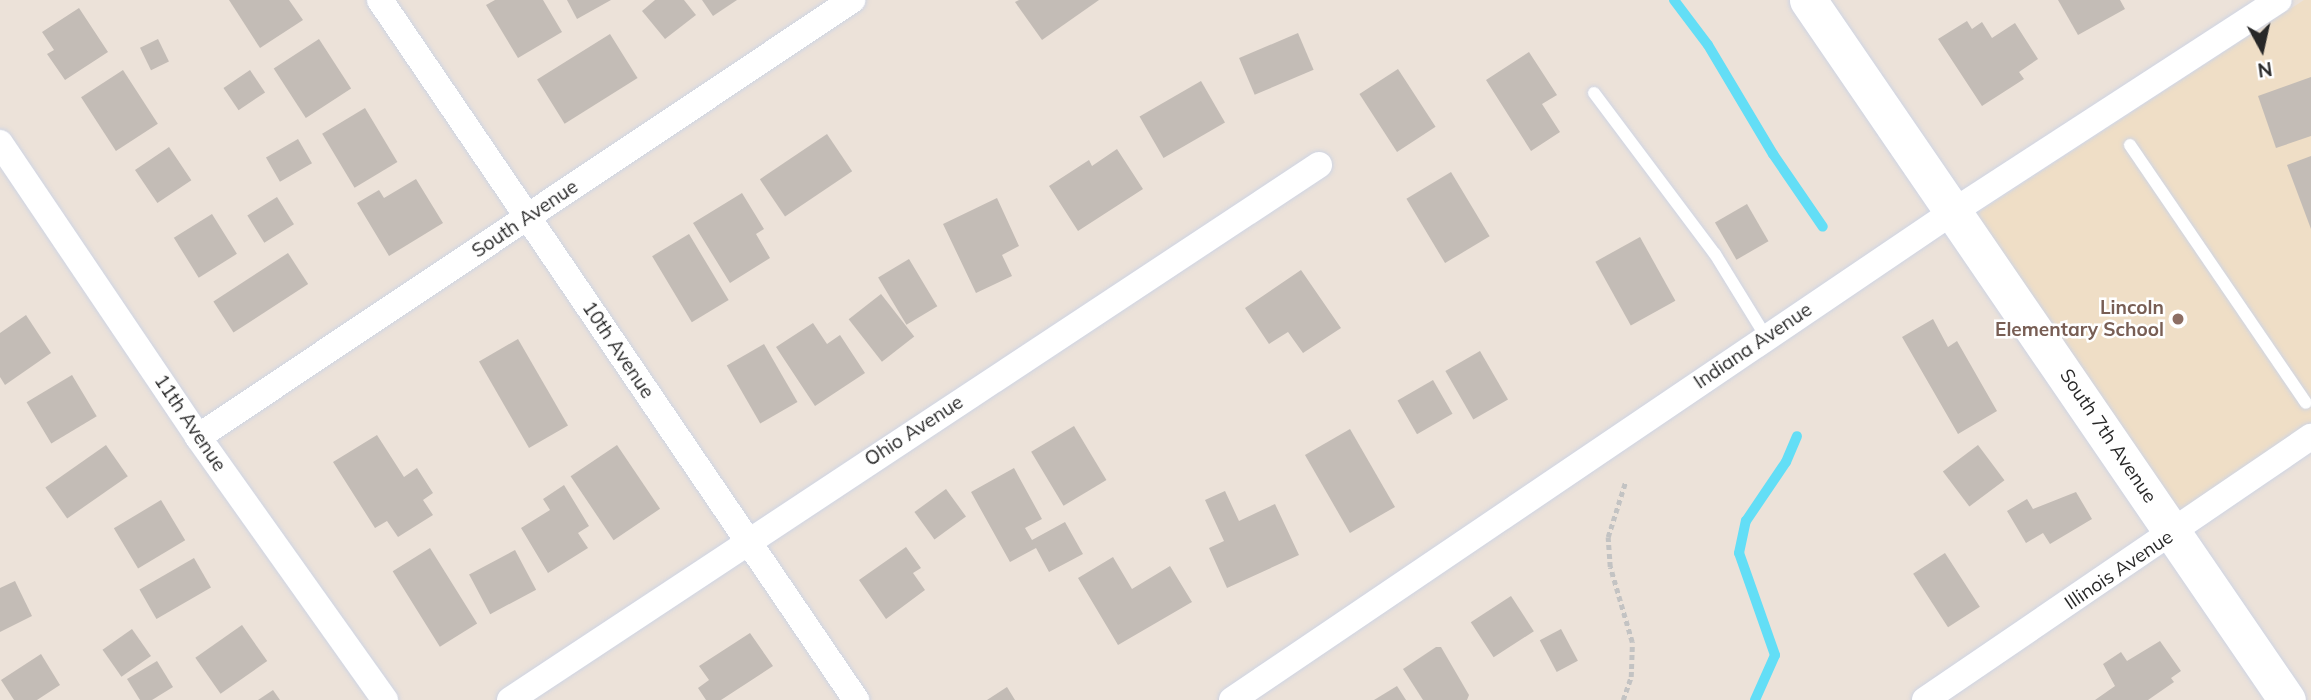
<!DOCTYPE html>
<style>
body{margin:0}
#map{position:relative;width:2311px;height:700px;overflow:hidden;background:#ece2d9;font-family:Mulish,sans-serif}
div>[style]{position:absolute}
[style*='--x']{left:calc(var(--x)*1px);top:calc(var(--y)*1px);width:calc(var(--w)*1px);rotate:calc(var(--a)*1deg)}
.education>*{inset:0;background:#efdec6}
.stream>*{height:10px;margin:-5px;padding:0 5px;transform-origin:5px;border-radius:5px;background:#63def6}
.building>*{inset:0;background:#c3bcb6;transform-origin:0 0}
.path>*{height:4.5px;margin-top:-2.25px;transform-origin:0;background:repeating-linear-gradient(90deg,#c3c3c3 0 5px,transparent 0 8.5px)}
.roads{filter:drop-shadow(0 0 2px #ced4e3) drop-shadow(0 0 2px #ced4e3)}
.lane>*{height:12px;margin:-6px;padding:0 6px;transform-origin:6px;border-radius:6px;background:#fff}
.street>*{height:26px;margin:-13px;padding:0 13px;transform-origin:13px;border-radius:13px;background:#fff}
.secondary>*{height:37px;margin:-18.5px;padding:0 18.5px;transform-origin:18.5px;border-radius:18.5px;background:#fff}
.dots>*{width:19px;height:19px;translate:-50% -50%;box-sizing:border-box;border:4px solid #fff;border-radius:50%}
span{translate:-50% -50%;white-space:nowrap;text-align:center;line-height:1.15;-webkit-text-stroke:5px #fff;paint-order:stroke}
.street-label{font-size:19px;color:#282828}
.education-label{font-size:19px;color:#785e54;font-weight:700}
.right{translate:-100% -50%;text-align:right}
.north{position:absolute;left:2227px;top:14px;width:70px;height:70px;-webkit-text-stroke:5px #fff;paint-order:stroke;rotate:172deg;font-size:19px;font-weight:700;line-height:28px;text-align:center;color:#282828}
.north::after{content:'';display:block;margin:auto;width:24px;height:32px;background:#282828;clip-path:polygon(50% 0,100% 100%,50% 72%,0 100%)}
</style>
<div id="map">
<div class="education">
<div style="clip-path:polygon(2304px 0,2311px 0,2311px 422px,2181px 513px,1973px 216px)"></div>
</div>
<div class="stream">
<div style="--x:1674;--y:0;--w:56;--a:52.9"></div>
<div style="--x:1708;--y:45;--w:127;--a:59.2"></div>
<div style="--x:1773;--y:154;--w:88;--a:55.6"></div>
<div style="--x:1755;--y:700;--w:49;--a:-66"></div>
<div style="--x:1775;--y:655;--w:108;--a:-109.4"></div>
<div style="--x:1739;--y:553;--w:33;--a:-78"></div>
<div style="--x:1746;--y:521;--w:71;--a:-55.9"></div>
<div style="--x:1786;--y:462;--w:28;--a:-67"></div>
</div>
<div class="building">
<div style="clip-path:polygon(229px 0,289px 0,303px 20px,260px 48px)"></div>
<div style="clip-path:polygon(495px 0,543px 0,562px 32px,518px 58px,486px 5px)"></div>
<div style="clip-path:polygon(567px 0,611px 0,577px 19px)"></div>
<div style="clip-path:polygon(655px 0,684px 0,696px 15px,665px 39px,642px 11px)"></div>
<div style="clip-path:polygon(702px 0,737px 0,713px 16px)"></div>
<div style="clip-path:polygon(1019px 0,1099px 0,1042px 40px,1015px 2px)"></div>
<div style="clip-path:polygon(2058px 0,2120px 0,2125px 9px,2078px 35px)"></div>
<div style="clip-path:polygon(79px 8px,108px 52px,65px 80px,47px 54px,54px 50px,42px 32px)"></div>
<div style="clip-path:polygon(1967px 21px,1972px 29px,1982px 22px,1992px 38px,2015px 23px,2038px 59px,2019px 72px,2024px 79px,1982px 106px,1938px 39px)"></div>
<div style="left:1298px;top:33px;width:40px;height:64px;rotate:67deg"></div>
<div style="left:610px;top:34px;width:52px;height:86px;rotate:58deg"></div>
<div style="left:158px;top:39px;width:25px;height:20px;rotate:64deg"></div>
<div style="left:319px;top:39px;width:59px;height:54px;rotate:57deg"></div>
<div style="clip-path:polygon(1529px 52px,1557px 95px,1542px 104px,1560px 132px,1531px 151px,1486px 80px)"></div>
<div style="left:1398px;top:69px;width:69px;height:46px;rotate:57deg"></div>
<div style="left:123px;top:70px;width:64px;height:50px;rotate:57deg"></div>
<div style="left:250px;top:70px;width:27px;height:32px;rotate:56deg"></div>
<div style="clip-path:polygon(2311px 77px,2311px 136px,2276px 148px,2258px 96px)"></div>
<div style="left:1201px;top:81px;width:48px;height:71px;rotate:60deg"></div>
<div style="left:365px;top:108px;width:63px;height:50px;rotate:59deg"></div>
<div style="left:827px;top:134px;width:45px;height:81px;rotate:56deg"></div>
<div style="left:298px;top:139px;width:28px;height:37px;rotate:60deg"></div>
<div style="left:169px;top:147px;width:40px;height:41px;rotate:56deg"></div>
<div style="clip-path:polygon(1117px 149px,1143px 189px,1078px 231px,1049px 186px,1089px 160px,1092px 166px)"></div>
<div style="clip-path:polygon(2311px 156px,2311px 229px,2287px 165px)"></div>
<div style="left:1451px;top:172px;width:75px;height:52px;rotate:59deg"></div>
<div style="clip-path:polygon(416px 179px,443px 223px,389px 256px,357px 203px,379px 190px,384px 198px)"></div>
<div style="clip-path:polygon(742px 193px,764px 229px,756px 234px,770px 258px,730px 283px,693px 223px)"></div>
<div style="left:277px;top:197px;width:32px;height:35px;rotate:58deg"></div>
<div style="clip-path:polygon(997px 198px,1019px 246px,1002px 255px,1012px 276px,976px 293px,943px 224px)"></div>
<div style="left:1747px;top:204px;width:43px;height:37px;rotate:60deg"></div>
<div style="left:212px;top:214px;width:47px;height:45px;rotate:58deg"></div>
<div style="left:689px;top:234px;width:77px;height:43px;rotate:59deg"></div>
<div style="left:1640px;top:237px;width:73px;height:51px;rotate:61deg"></div>
<div style="left:288px;top:253px;width:37px;height:89px;rotate:57deg"></div>
<div style="left:909px;top:259px;width:55px;height:36px;rotate:59deg"></div>
<div style="clip-path:polygon(1301px 270px,1341px 328px,1303px 353px,1288px 332px,1269px 344px,1245px 308px)"></div>
<div style="left:881px;top:294px;width:54px;height:41px;rotate:52deg"></div>
<div style="clip-path:polygon(26px 315px,51px 353px,5px 385px,0 377px,0 333px)"></div>
<div style="clip-path:polygon(1933px 319px,1948px 347px,1957px 341px,1997px 411px,1958px 434px,1902px 337px)"></div>
<div style="clip-path:polygon(813px 323px,827px 344px,840px 335px,865px 373px,815px 406px,776px 347px)"></div>
<div style="left:518px;top:339px;width:100px;height:45px;rotate:60deg"></div>
<div style="left:764px;top:344px;width:67px;height:43px;rotate:60deg"></div>
<div style="left:1480px;top:351px;width:56px;height:40px;rotate:60deg"></div>
<div style="left:72px;top:375px;width:48px;height:53px;rotate:59deg"></div>
<div style="left:1433px;top:380px;width:39px;height:41px;rotate:60deg"></div>
<div style="left:1074px;top:426px;width:63px;height:50px;rotate:59deg"></div>
<div style="left:1350px;top:429px;width:90px;height:52px;rotate:60deg"></div>
<div style="clip-path:polygon(377px 435px,404px 477px,417px 468px,433px 493px,423px 500px,433px 515px,398px 537px,387px 521px,375px 528px,333px 462px)"></div>
<div style="left:106px;top:445px;width:38px;height:74px;rotate:55deg"></div>
<div style="left:617px;top:445px;width:77px;height:56px;rotate:56deg"></div>
<div style="left:1978px;top:445px;width:44px;height:44px;rotate:53deg"></div>
<div style="clip-path:polygon(1014px 468px,1042px 519px,1025px 528px,1032px 540px,1065px 522px,1083px 554px,1049px 572px,1036px 548px,1010px 562px,971px 492px)"></div>
<div style="clip-path:polygon(564px 485px,589px 526px,578px 533px,588px 548px,548px 573px,521px 528px,550px 510px,543px 499px)"></div>
<div style="left:946px;top:489px;width:34px;height:39px;rotate:54deg"></div>
<div style="clip-path:polygon(1225px 491px,1239px 521px,1275px 504px,1299px 555px,1227px 588px,1209px 548px,1224px 541px,1205px 500px)"></div>
<div style="clip-path:polygon(2076px 492px,2092px 519px,2050px 544px,2043px 533px,2026px 543px,2007px 511px,2027px 499px,2033px 509px)"></div>
<div style="left:161px;top:500px;width:47px;height:55px;rotate:59deg"></div>
<div style="clip-path:polygon(906px 547px,921px 568px,913px 573px,925px 590px,886px 619px,859px 580px)"></div>
<div style="left:430px;top:548px;width:89px;height:44px;rotate:58deg"></div>
<div style="left:515px;top:550px;width:45px;height:52px;rotate:62deg"></div>
<div style="left:1945px;top:553px;width:64px;height:38px;rotate:57deg"></div>
<div style="clip-path:polygon(1113px 557px,1132px 589px,1170px 566px,1192px 602px,1118px 645px,1078px 578px)"></div>
<div style="left:194px;top:558px;width:34px;height:63px;rotate:60deg"></div>
<div style="clip-path:polygon(15px 581px,32px 616px,0 632px,0 588px)"></div>
<div style="left:1511px;top:596px;width:42px;height:48px;rotate:57deg"></div>
<div style="left:242px;top:625px;width:44px;height:57px;rotate:55deg"></div>
<div style="left:132px;top:629px;width:33px;height:36px;rotate:55deg"></div>
<div style="left:1561px;top:629px;width:36px;height:24px;rotate:62deg"></div>
<div style="clip-path:polygon(750px 633px,773px 666px,721px 700px,706px 700px,698px 688px,709px 680px,699px 666px)"></div>
<div style="clip-path:polygon(2160px 641px,2181px 671px,2171px 678px,2174px 682px,2148px 700px,2095px 700px,2115px 686px,2103px 664px,2121px 652px,2127px 661px)"></div>
<div style="clip-path:polygon(1436px 647px,1441px 647px,1469px 695px,1467px 700px,1423px 700px,1403px 669px)"></div>
<div style="clip-path:polygon(41px 654px,60px 685px,37px 700px,14px 700px,1px 680px)"></div>
<div style="clip-path:polygon(157px 661px,173px 687px,152px 700px,140px 700px,127px 679px)"></div>
<div style="clip-path:polygon(1397px 686px,1406px 700px,1374px 700px)"></div>
<div style="clip-path:polygon(1007px 687px,1015px 700px,987px 700px)"></div>
<div style="clip-path:polygon(273px 690px,280px 700px,258px 700px)"></div>
</div>
<div class="path">
<div style="--x:1623;--y:700;--w:24;--a:-71"></div>
<div style="--x:1631;--y:677;--w:35;--a:-88"></div>
<div style="--x:1632;--y:642;--w:78;--a:-106.3"></div>
<div style="--x:1610;--y:567;--w:30;--a:-94"></div>
<div style="--x:1608;--y:537;--w:57;--a:-72.5"></div>
</div>
<div class="roads">
<div class="lane">
<div style="--x:1594;--y:93;--w:201;--a:53.1"></div>
<div style="--x:1715;--y:254;--w:97;--a:58.4"></div>
<div style="--x:2130;--y:145;--w:312;--a:55.7"></div>
</div>
<div class="street">
<div style="--x:380;--y:0;--w:847;--a:55.78"></div>
<div style="--x:0;--y:143;--w:354;--a:56"></div>
<div style="--x:198;--y:437;--w:323;--a:54.6"></div>
<div style="--x:198;--y:437;--w:787;--a:-33.75"></div>
<div style="--x:510;--y:700;--w:970;--a:-33.48"></div>
<div style="--x:1232;--y:700;--w:872;--a:-34.11"></div>
<div style="--x:1954;--y:211;--w:387;--a:-33"></div>
<div style="--x:1925;--y:700;--w:467;--a:-34.3"></div>
</div>
<div class="secondary">
<div style="--x:1808;--y:0;--w:848;--a:55.62"></div>
</div>
</div>
<div class="dots">
<div style="left:2178px;top:319px;background:#8d6e63"></div>
</div>
<div class="street-label">
<span style="left:525px;top:219px;rotate:-34deg">South Avenue</span>
<span style="left:1753px;top:346px;rotate:-34deg">Indiana Avenue</span>
<span style="left:618px;top:350px;rotate:56deg">10th Avenue</span>
<span style="left:190px;top:423px;rotate:56deg">11th Avenue</span>
<span style="left:914px;top:431px;rotate:-33deg">Ohio Avenue</span>
<span style="left:2108px;top:436px;rotate:56deg">South 7th Avenue</span>
<span style="left:2119px;top:570px;rotate:-34deg">Illinois Avenue</span>
</div>
<div class="education-label">
<span class="right" style="left:2164px;top:319px">Lincoln<br>Elementary School</span>
</div>
<div class="north">N</div>
</div>
